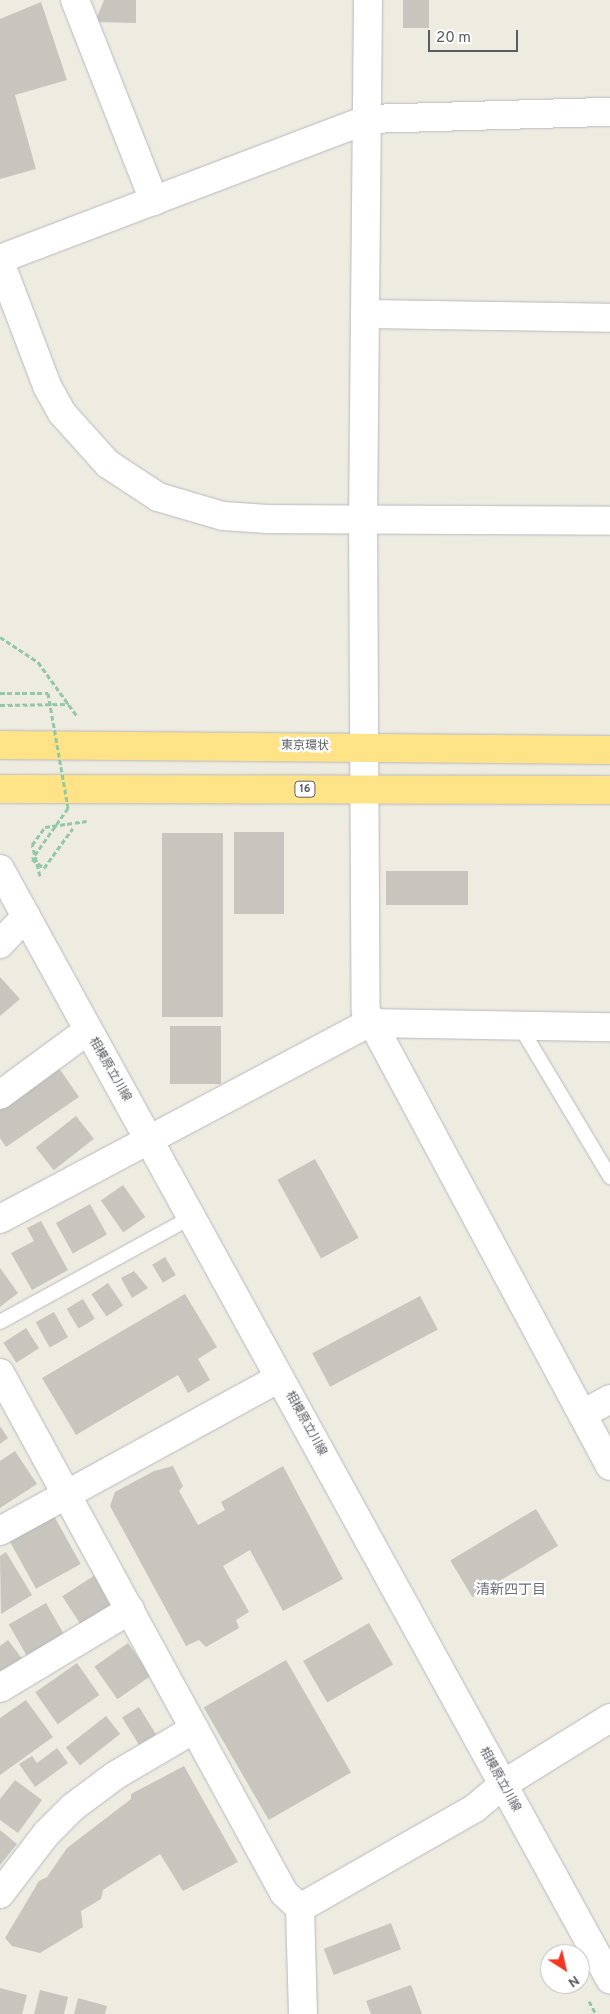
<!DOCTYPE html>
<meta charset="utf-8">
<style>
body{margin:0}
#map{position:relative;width:610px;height:2014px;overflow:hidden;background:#eeebe1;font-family:Overpass,"Noto Sans JP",sans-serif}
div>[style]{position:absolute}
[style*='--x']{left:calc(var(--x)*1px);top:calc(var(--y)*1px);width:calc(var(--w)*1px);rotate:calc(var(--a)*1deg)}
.building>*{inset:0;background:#c8c5be;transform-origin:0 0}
.path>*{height:3px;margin-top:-1.5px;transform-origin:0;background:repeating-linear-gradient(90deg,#93c8a4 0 5px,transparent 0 7.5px)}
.roads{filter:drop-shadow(0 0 1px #b6b9be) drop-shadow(0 0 1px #b6b9be)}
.lane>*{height:14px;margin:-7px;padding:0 7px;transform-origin:7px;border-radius:7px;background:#fff}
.street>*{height:28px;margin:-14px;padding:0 14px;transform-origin:14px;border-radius:14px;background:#fff}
.secondary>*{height:28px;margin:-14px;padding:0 14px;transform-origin:14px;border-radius:14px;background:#fff}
.highway>*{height:28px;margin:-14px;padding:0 14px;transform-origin:14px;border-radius:14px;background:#ffe386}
.path-bridge>*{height:3px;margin-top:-1.5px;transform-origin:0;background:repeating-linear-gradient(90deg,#93c8a4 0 5px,transparent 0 7.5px)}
span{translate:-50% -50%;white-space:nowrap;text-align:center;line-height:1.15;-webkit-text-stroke:4.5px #fff;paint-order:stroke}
.shield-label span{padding:1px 4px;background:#fff;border:1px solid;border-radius:4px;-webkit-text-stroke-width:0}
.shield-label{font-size:11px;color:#595d63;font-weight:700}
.street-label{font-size:12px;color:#595d63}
.neighbourhood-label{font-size:14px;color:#6a6f75}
.north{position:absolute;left:540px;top:1944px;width:50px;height:50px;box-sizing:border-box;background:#fff;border:1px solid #bdbec1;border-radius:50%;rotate:145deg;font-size:14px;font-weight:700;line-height:20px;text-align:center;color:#595d63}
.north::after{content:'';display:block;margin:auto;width:18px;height:22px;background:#f33621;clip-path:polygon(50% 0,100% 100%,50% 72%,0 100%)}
.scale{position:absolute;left:428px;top:30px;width:90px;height:22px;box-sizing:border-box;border:2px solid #595d63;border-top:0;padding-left:6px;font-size:15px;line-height:18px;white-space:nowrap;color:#595d63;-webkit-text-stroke:4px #fff;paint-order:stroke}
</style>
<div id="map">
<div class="building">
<div style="clip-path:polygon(104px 0,136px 0,136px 23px,95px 22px)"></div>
<div style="left:403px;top:0;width:26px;height:28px"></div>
<div style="clip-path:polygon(41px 2px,67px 80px,15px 95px,36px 169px,0 179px,0 19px)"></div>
<div style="left:234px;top:832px;width:50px;height:82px"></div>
<div style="left:162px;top:833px;width:61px;height:184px"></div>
<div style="left:386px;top:871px;width:82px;height:34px"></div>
<div style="clip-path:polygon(0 977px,20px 999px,0 1016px)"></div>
<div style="left:221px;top:1026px;width:58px;height:51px;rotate:90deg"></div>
<div style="clip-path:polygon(59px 1068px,79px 1097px,6px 1147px,0 1138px,0 1108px)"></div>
<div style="left:76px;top:1116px;width:29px;height:51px;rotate:52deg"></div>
<div style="left:315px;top:1159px;width:90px;height:43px;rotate:61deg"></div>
<div style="left:123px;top:1185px;width:39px;height:27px;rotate:55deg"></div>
<div style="left:90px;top:1204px;width:35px;height:39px;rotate:61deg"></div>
<div style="clip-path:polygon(41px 1221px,68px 1270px,32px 1290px,11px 1253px,34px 1241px,27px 1228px)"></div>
<div style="left:165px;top:1257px;width:21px;height:15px;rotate:59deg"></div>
<div style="clip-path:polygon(0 1268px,18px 1293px,0 1307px)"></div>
<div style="clip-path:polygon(134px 1271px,148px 1288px,132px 1298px,121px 1278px)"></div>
<div style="left:108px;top:1283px;width:27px;height:20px;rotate:56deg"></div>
<div style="clip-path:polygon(185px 1294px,217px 1347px,198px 1359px,210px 1380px,188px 1393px,178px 1375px,76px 1435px,42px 1378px)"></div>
<div style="left:420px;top:1296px;width:38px;height:122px;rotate:62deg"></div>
<div style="left:83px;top:1299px;width:23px;height:19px;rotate:59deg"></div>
<div style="left:54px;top:1312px;width:29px;height:21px;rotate:61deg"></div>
<div style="left:26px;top:1328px;width:24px;height:27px;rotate:57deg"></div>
<div style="clip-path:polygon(0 1426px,8px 1438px,0 1444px)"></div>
<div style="clip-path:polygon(15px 1451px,37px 1484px,0 1508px,0 1461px)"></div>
<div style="clip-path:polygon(173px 1466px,183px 1486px,179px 1491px,198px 1525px,225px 1510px,221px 1502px,283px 1466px,343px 1579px,283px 1611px,250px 1550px,223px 1566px,249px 1612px,236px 1620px,239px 1628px,206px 1647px,199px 1640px,186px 1646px,110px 1506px,115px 1492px,154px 1471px)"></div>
<div style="left:536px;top:1509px;width:43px;height:100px;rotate:59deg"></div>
<div style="left:54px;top:1516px;width:55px;height:51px;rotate:61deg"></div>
<div style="clip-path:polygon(6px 1552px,32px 1595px,1px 1614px,0 1556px)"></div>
<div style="left:95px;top:1575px;width:43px;height:39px;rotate:57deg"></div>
<div style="left:46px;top:1603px;width:38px;height:43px;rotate:60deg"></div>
<div style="left:369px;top:1623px;width:48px;height:76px;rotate:60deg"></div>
<div style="clip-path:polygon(8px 1640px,26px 1664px,0 1683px,0 1646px)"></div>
<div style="left:128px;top:1643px;width:40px;height:41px;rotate:55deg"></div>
<div style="left:286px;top:1660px;width:130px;height:95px;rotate:60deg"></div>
<div style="left:77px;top:1663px;width:39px;height:51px;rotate:55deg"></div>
<div style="clip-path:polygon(26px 1700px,53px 1737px,0 1775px,0 1718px)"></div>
<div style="left:139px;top:1707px;width:32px;height:20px;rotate:58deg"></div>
<div style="left:106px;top:1716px;width:23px;height:51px;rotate:52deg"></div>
<div style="clip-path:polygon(57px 1748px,68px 1763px,35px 1787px,19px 1764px,32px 1756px,37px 1763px)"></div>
<div style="clip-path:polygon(184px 1766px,238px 1862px,183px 1891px,160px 1854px,103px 1890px,101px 1899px,81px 1911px,83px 1927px,40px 1953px,12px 1946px,5px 1938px,8px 1933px,39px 1881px,47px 1877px,67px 1848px,131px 1799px,131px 1794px)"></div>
<div style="clip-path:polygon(15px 1780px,42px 1800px,18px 1833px,0 1820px,0 1799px)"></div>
<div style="clip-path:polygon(0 1830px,17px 1844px,0 1865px)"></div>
<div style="left:391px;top:1923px;width:28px;height:72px;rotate:69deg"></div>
<div style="clip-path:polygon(411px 1985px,422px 2014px,371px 2014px,366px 2001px)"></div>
<div style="clip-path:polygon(0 1988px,27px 1995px,22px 2014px,0 2014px)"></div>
<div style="clip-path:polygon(40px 1990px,68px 1997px,64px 2014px,34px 2014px)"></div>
<div style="clip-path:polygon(78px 1998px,107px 2006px,105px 2014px,74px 2014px)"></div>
</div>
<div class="path">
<div style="--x:0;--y:637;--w:45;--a:33.3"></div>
<div style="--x:38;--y:662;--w:67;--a:54.2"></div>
<div style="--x:0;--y:705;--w:69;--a:-0.8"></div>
<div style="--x:40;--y:876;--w:32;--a:-104"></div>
<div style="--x:32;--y:845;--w:22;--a:-54"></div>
<div style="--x:45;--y:827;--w:42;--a:-8.1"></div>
<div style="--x:589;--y:2001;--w:15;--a:62"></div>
</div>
<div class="roads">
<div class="lane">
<div style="--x:521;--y:1028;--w:174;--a:59.1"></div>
<div style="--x:0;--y:1322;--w:219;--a:-28.7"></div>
</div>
<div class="street">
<div style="--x:75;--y:0;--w:216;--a:68.5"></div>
<div style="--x:368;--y:0;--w:519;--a:90.55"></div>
<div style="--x:363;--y:519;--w:492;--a:89.7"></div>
<div style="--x:366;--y:1011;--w:516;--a:61.8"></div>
<div style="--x:0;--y:259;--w:394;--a:-20.8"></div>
<div style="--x:368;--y:119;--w:242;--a:-1.7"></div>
<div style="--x:0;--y:262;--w:133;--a:69.2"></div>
<div style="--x:47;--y:386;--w:31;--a:61"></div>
<div style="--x:62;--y:413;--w:69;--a:48"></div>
<div style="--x:108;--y:464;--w:60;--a:33.4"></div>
<div style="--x:158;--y:497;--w:68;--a:16.3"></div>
<div style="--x:223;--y:516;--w:45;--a:3.8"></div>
<div style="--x:268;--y:519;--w:342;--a:0.3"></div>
<div style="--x:366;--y:314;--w:244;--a:0.9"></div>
<div style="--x:0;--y:944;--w:38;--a:-47"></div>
<div style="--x:0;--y:1095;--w:108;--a:-36.3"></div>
<div style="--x:0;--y:1219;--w:418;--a:-28"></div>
<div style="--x:369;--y:1023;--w:241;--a:1"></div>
<div style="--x:0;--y:1373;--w:592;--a:61.36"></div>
<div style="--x:284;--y:1893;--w:22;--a:43"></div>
<div style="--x:300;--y:1908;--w:106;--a:88.4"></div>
<div style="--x:583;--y:1414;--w:31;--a:-29"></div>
<div style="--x:0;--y:1531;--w:318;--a:-28.7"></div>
<div style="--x:0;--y:1688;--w:152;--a:-31"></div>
<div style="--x:0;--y:1894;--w:76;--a:-52.5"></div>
<div style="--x:46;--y:1834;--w:38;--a:-45"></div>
<div style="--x:73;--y:1807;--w:54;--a:-36.7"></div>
<div style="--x:116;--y:1775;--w:91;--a:-30.5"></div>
<div style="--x:300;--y:1908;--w:202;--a:-29.7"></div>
<div style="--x:475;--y:1808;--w:35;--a:-40"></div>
<div style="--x:502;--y:1785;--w:127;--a:-31.8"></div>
</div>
<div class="secondary">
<div style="--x:0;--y:869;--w:1267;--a:61.21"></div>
</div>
<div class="highway">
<div style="--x:0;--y:745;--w:610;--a:0.47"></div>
<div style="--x:0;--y:789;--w:610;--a:0.09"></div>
</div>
</div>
<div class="path-bridge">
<div style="--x:0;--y:693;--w:48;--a:0"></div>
<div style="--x:48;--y:693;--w:117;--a:80.1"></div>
<div style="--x:68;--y:808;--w:62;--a:125.2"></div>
<div style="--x:32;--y:859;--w:15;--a:37"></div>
<div style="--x:44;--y:868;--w:49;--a:-54.1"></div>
</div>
<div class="shield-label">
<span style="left:305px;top:789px">16</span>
</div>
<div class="street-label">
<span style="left:305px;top:747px;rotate:1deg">東京環状</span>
<span style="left:109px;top:1070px;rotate:60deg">相模原立川線</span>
<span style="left:305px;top:1424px;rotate:61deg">相模原立川線</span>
<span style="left:499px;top:1780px;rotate:61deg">相模原立川線</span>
</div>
<div class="neighbourhood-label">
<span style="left:511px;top:1591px">清新四丁目</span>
</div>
<div class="north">N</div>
<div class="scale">20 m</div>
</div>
